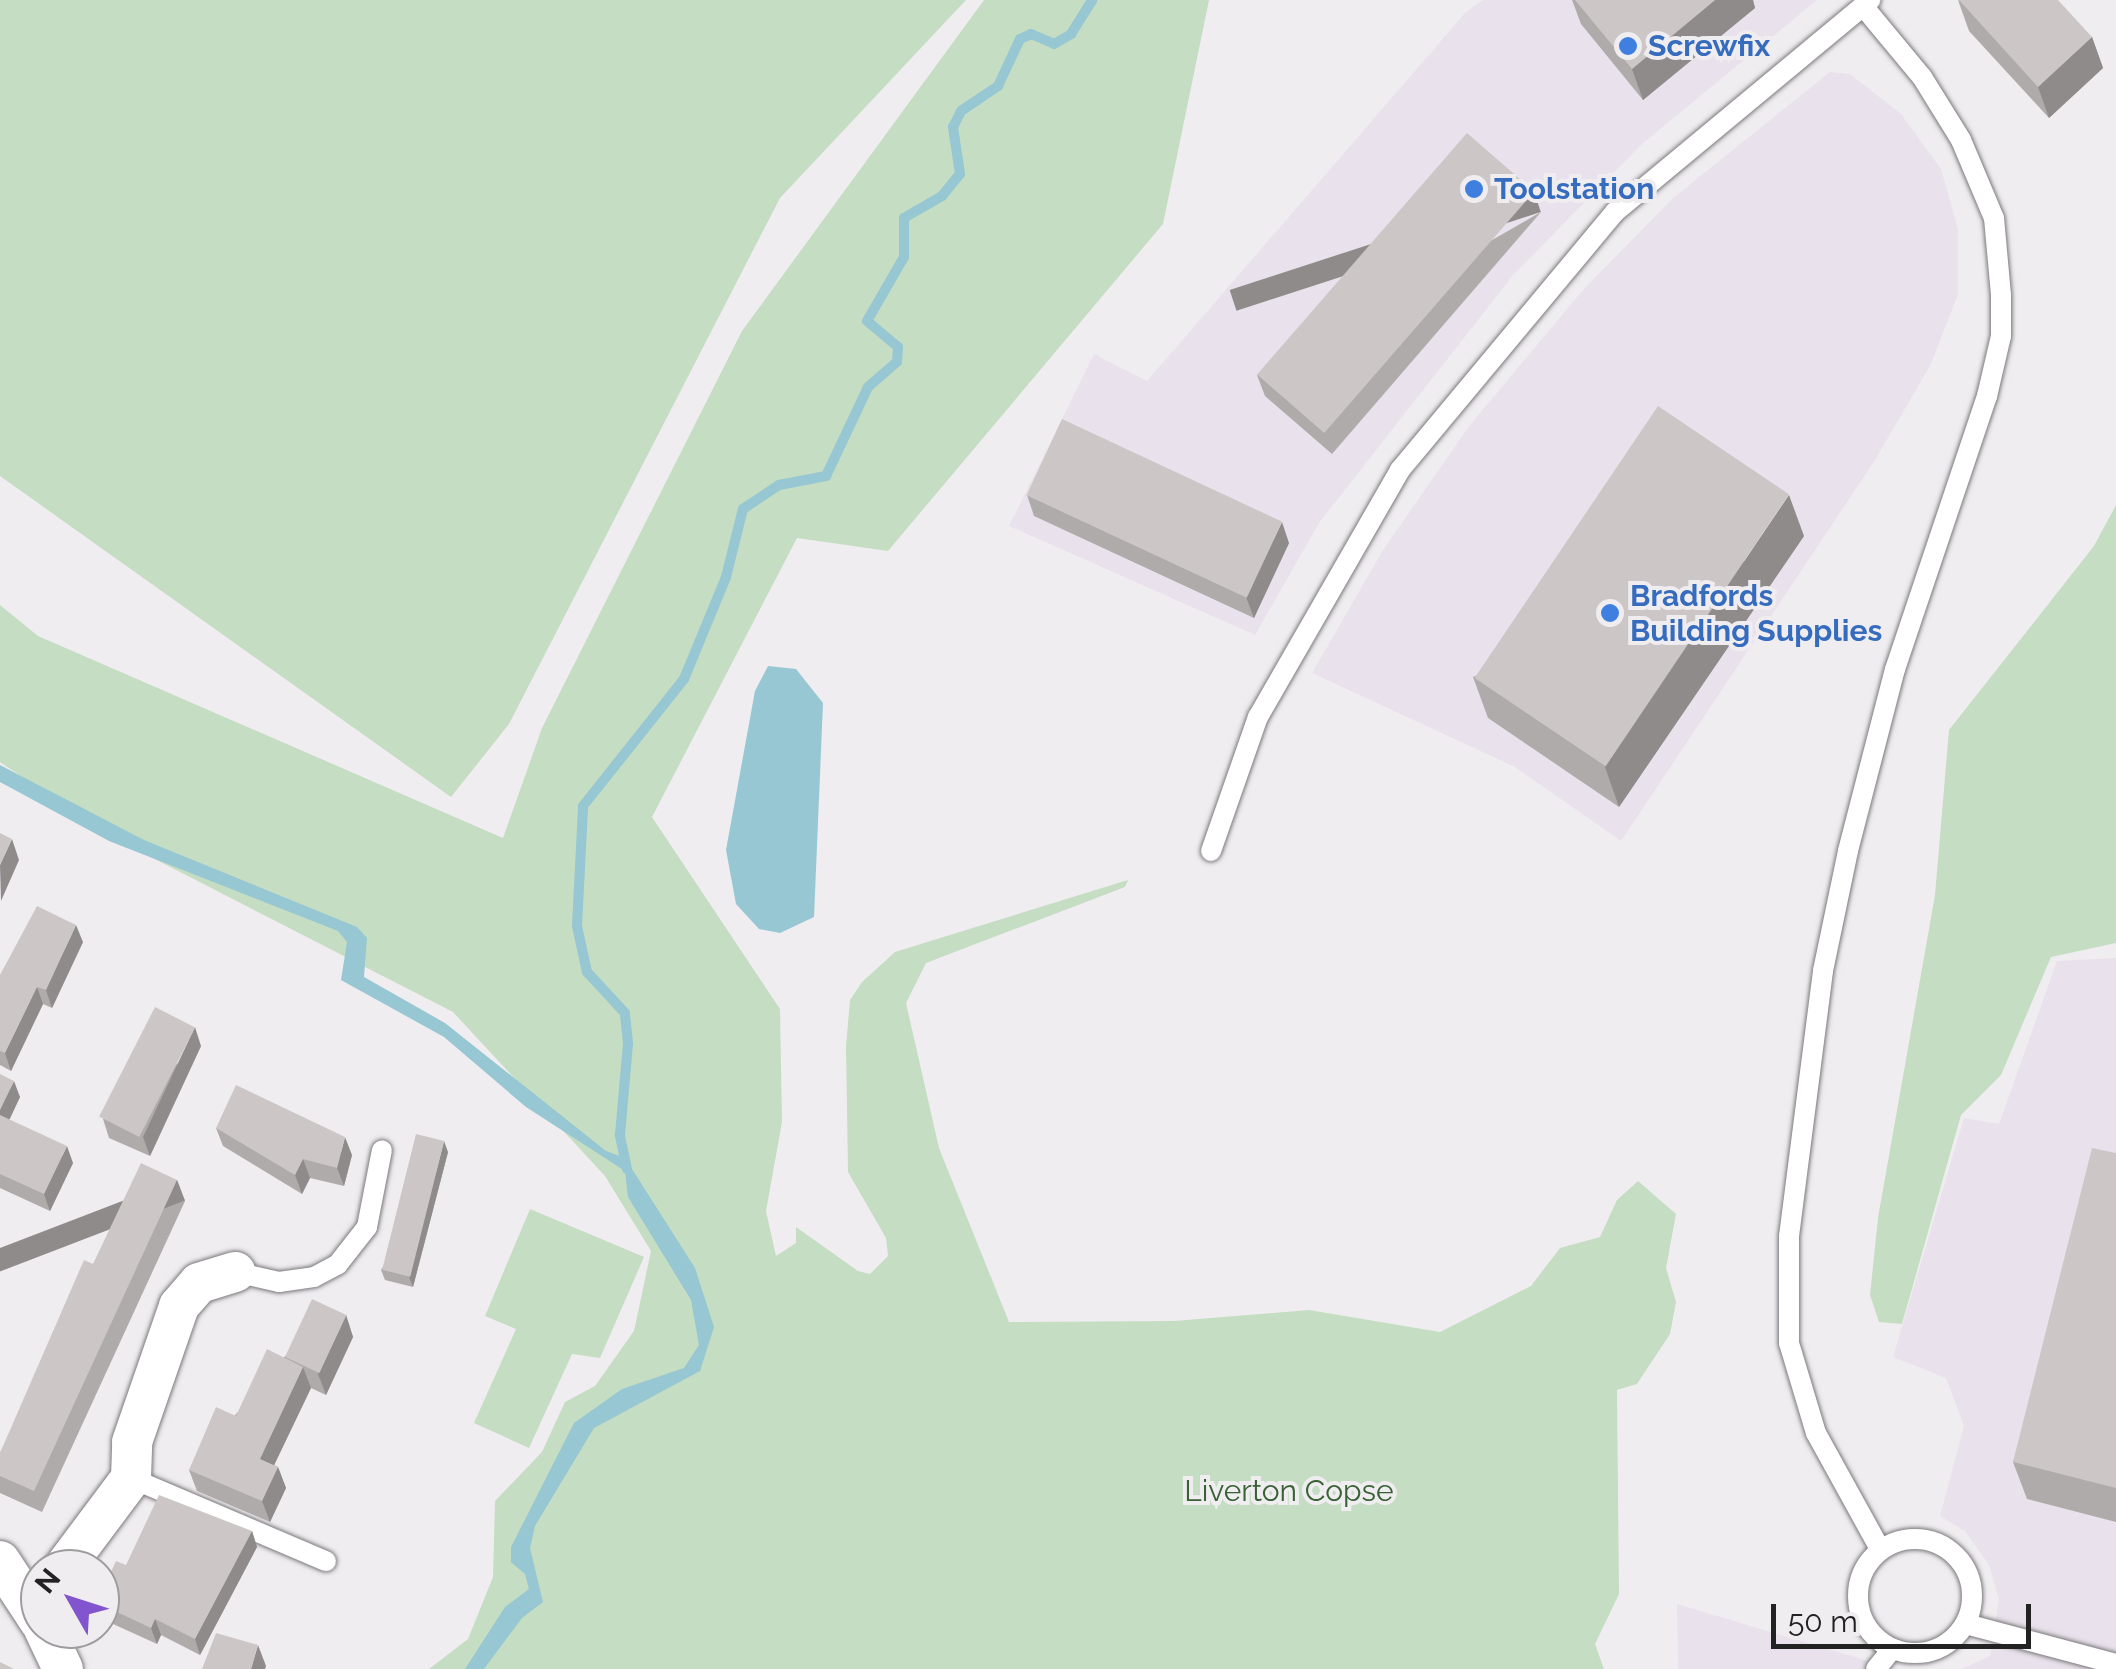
<!DOCTYPE html>
<style>
body{margin:0}
#map{position:relative;width:2116px;height:1669px;overflow:hidden;background:#f0edf1;font-family:Raleway,sans-serif}
div>[style]{position:absolute}
[style*='--x']{left:calc(var(--x)*1px);top:calc(var(--y)*1px);width:calc(var(--w)*1px);rotate:calc(var(--a)*1deg)}
.built>*{inset:0;background:#e9e1eb}
.green>*{inset:0;background:#c5ddc2}
.water>*{inset:0;background:#96c7d2}
.stream>*{height:10px;margin:-5px;padding:0 5px;transform-origin:5px;border-radius:5px;background:#96c7d2}
.roads{filter:drop-shadow(0 0 2px #7b797c) drop-shadow(0 0 2px #7b797c)}
.lane>*{height:20px;margin:-10px;padding:0 10px;transform-origin:10px;border-radius:10px;background:#fff}
.lane>.ring{margin:-10px;padding:0;box-sizing:content-box;background:none;border:20px solid #fff;border-radius:50%}
.street>*{height:40px;margin:-20px;padding:0 20px;transform-origin:20px;border-radius:20px;background:#fff}
.wall>*{inset:0;background:#afabaa}
.shaded-wall>*{inset:0;background:#8f8b8b;transform-origin:0 0}
.building>*{inset:0;background:#ccc7c6;transform-origin:0 0}
.dots>*{width:28px;height:28px;translate:-50% -50%;box-sizing:border-box;border:5px solid #f0edf1;border-radius:50%}
span{translate:-50% -50%;white-space:nowrap;text-align:center;line-height:1.15;-webkit-text-stroke:8px #f0edf1;paint-order:stroke}
.shop-label{font-size:30px;color:#366cbe;font-weight:700}
.left{translate:0 -50%;text-align:left}
.park-label{font-size:30px;color:#386134}
.north{position:absolute;left:20px;top:1549px;width:100px;height:100px;box-sizing:border-box;background:#f0edf1;border:2px solid #9e9c9f;border-radius:50%;rotate:309deg;font-size:28px;font-weight:700;line-height:40px;text-align:center;color:#232223}
.north::after{content:'';display:block;margin:auto;width:35px;height:45px;background:#8254cd;clip-path:polygon(50% 0,100% 100%,50% 72%,0 100%)}
.scale{position:absolute;left:1771px;top:1604px;width:260px;height:45px;box-sizing:border-box;border:5px solid #232223;border-top:0;padding-left:12px;font-size:30px;line-height:35px;white-space:nowrap;color:#232223;-webkit-text-stroke:8px #f0edf1;paint-order:stroke}
</style>
<div id="map">
<div class="built">
<div style="clip-path:polygon(1483px 0,1817px 0,1643px 143px,1514px 274px,1319px 523px,1255px 635px,1009px 526px,1094px 354px,1147px 381px,1465px 13px)"></div>
<div style="clip-path:polygon(1830px 72px,1850px 74px,1901px 114px,1941px 169px,1958px 229px,1958px 294px,1931px 364px,1875px 460px,1621px 841px,1515px 767px,1312px 673px,1383px 550px,1470px 425px,1582px 291px,1673px 198px)"></div>
<div style="clip-path:polygon(2116px 958px,2116px 1669px,1962px 1669px,1990px 1656px,1999px 1600px,1989px 1565px,1965px 1531px,1940px 1516px,1964px 1426px,1946px 1378px,1893px 1357px,1964px 1118px,1999px 1124px,2057px 961px)"></div>
<div style="clip-path:polygon(1677px 1604px,1895px 1669px,1678px 1669px)"></div>
</div>
<div class="green">
<div style="clip-path:polygon(0 0,966px 0,780px 198px,509px 724px,451px 797px,0 476px)"></div>
<div style="clip-path:polygon(984px 0,1209px 0,1163px 224px,888px 551px,797px 538px,652px 817px,780px 1009px,782px 1122px,766px 1211px,776px 1256px,796px 1243px,796px 1227px,858px 1271px,870px 1274px,888px 1256px,886px 1238px,848px 1172px,846px 1046px,850px 1000px,862px 982px,895px 952px,1128px 880px,1125px 887px,926px 963px,906px 1003px,939px 1148px,1009px 1322px,1174px 1321px,1309px 1310px,1440px 1332px,1531px 1286px,1560px 1248px,1600px 1237px,1617px 1200px,1638px 1181px,1676px 1214px,1666px 1268px,1676px 1302px,1670px 1334px,1637px 1384px,1617px 1390px,1619px 1594px,1595px 1644px,1604px 1669px,429px 1669px,468px 1639px,493px 1577px,495px 1501px,542px 1452px,565px 1402px,595px 1386px,634px 1331px,651px 1251px,605px 1176px,453px 1012px,110px 836px,0 762px,0 605px,38px 636px,503px 838px,542px 728px,742px 331px)"></div>
<div style="clip-path:polygon(2116px 505px,2116px 943px,2051px 957px,2001px 1075px,1961px 1115px,1902px 1324px,1879px 1322px,1870px 1295px,1878px 1218px,1935px 895px,1949px 730px,2094px 546px)"></div>
<div style="clip-path:polygon(530px 1209px,644px 1257px,600px 1358px,572px 1354px,529px 1448px,474px 1423px,516px 1329px,485px 1316px)"></div>
</div>
<div class="water">
<div style="clip-path:polygon(768px 666px,796px 669px,823px 703px,814px 917px,780px 933px,759px 929px,736px 904px,726px 850px,755px 691px)"></div>
<div style="clip-path:polygon(0 765px,144px 840px,357px 927px,367px 938px,364px 977px,445px 1023px,606px 1151px,625px 1158px,695px 1268px,714px 1327px,700px 1371px,594px 1428px,535px 1526px,530px 1548px,543px 1602px,522px 1618px,484px 1669px,465px 1669px,505px 1607px,529px 1589px,525px 1574px,511px 1562px,511px 1547px,574px 1423px,622px 1389px,684px 1368px,699px 1345px,691px 1300px,628px 1197px,625px 1171px,526px 1107px,444px 1037px,341px 980px,347px 942px,338px 931px,109px 841px,0 782px)"></div>
</div>
<div class="stream">
<div style="--x:627;--y:1169;--w:35;--a:-102"></div>
<div style="--x:620;--y:1135;--w:92;--a:-85"></div>
<div style="--x:628;--y:1043;--w:30;--a:-96"></div>
<div style="--x:625;--y:1013;--w:56;--a:-132.8"></div>
<div style="--x:587;--y:972;--w:47;--a:-102.3"></div>
<div style="--x:577;--y:926;--w:120;--a:-87.1"></div>
<div style="--x:583;--y:806;--w:162;--a:-51.5"></div>
<div style="--x:684;--y:679;--w:110;--a:-67.6"></div>
<div style="--x:726;--y:577;--w:70;--a:-76"></div>
<div style="--x:743;--y:509;--w:43;--a:-33.7"></div>
<div style="--x:779;--y:485;--w:48;--a:-10.8"></div>
<div style="--x:826;--y:476;--w:98;--a:-64.7"></div>
<div style="--x:868;--y:387;--w:38;--a:-41"></div>
<div style="--x:897;--y:362;--w:15;--a:-86"></div>
<div style="--x:898;--y:347;--w:40;--a:-140"></div>
<div style="--x:867;--y:321;--w:74;--a:-60"></div>
<div style="--x:904;--y:257;--w:39;--a:-90"></div>
<div style="--x:904;--y:218;--w:44;--a:-30.1"></div>
<div style="--x:942;--y:196;--w:28;--a:-51"></div>
<div style="--x:960;--y:174;--w:48;--a:-98.5"></div>
<div style="--x:953;--y:127;--w:18;--a:-63"></div>
<div style="--x:961;--y:111;--w:45;--a:-34"></div>
<div style="--x:998;--y:86;--w:52;--a:-64.9"></div>
<div style="--x:1020;--y:39;--w:12;--a:-24"></div>
<div style="--x:1031;--y:34;--w:25;--a:23"></div>
<div style="--x:1054;--y:44;--w:20;--a:-30"></div>
<div style="--x:1071;--y:34;--w:40;--a:-58"></div>
</div>
<div class="roads">
<div class="lane">
<div style="--x:1863;--y:6;--w:92;--a:50.3"></div>
<div style="--x:1922;--y:77;--w:74;--a:58.2"></div>
<div style="--x:1961;--y:140;--w:85;--a:67.1"></div>
<div style="--x:1994;--y:218;--w:77;--a:84.8"></div>
<div style="--x:2001;--y:295;--w:41;--a:90"></div>
<div style="--x:2001;--y:336;--w:62;--a:103.1"></div>
<div style="--x:1987;--y:396;--w:288;--a:108.6"></div>
<div style="--x:1895;--y:669;--w:188;--a:104.5"></div>
<div style="--x:1848;--y:851;--w:123;--a:101.8"></div>
<div style="--x:1823;--y:971;--w:267;--a:97.3"></div>
<div style="--x:1789;--y:1236;--w:107;--a:90"></div>
<div style="--x:1789;--y:1343;--w:94;--a:73.3"></div>
<div style="--x:1816;--y:1433;--w:132;--a:61.1"></div>
<div style="--x:1211;--y:851;--w:142;--a:-70.7"></div>
<div style="--x:1258;--y:717;--w:285;--a:-60.1"></div>
<div style="--x:1400;--y:470;--w:336;--a:-50.2"></div>
<div style="--x:1615;--y:212;--w:332;--a:-39.7"></div>
<div style="--x:235;--y:1272;--w:45;--a:12.8"></div>
<div style="--x:279;--y:1282;--w:35;--a:-8"></div>
<div style="--x:314;--y:1277;--w:27;--a:-28"></div>
<div style="--x:338;--y:1264;--w:47;--a:-51.9"></div>
<div style="--x:367;--y:1227;--w:78;--a:-79"></div>
<div style="--x:131;--y:1478;--w:212;--a:23.1"></div>
<div class="ring" style="left:1858px;top:1539px;width:94px;height:94px"></div>
<div style="--x:1966;--y:1624;--w:155;--a:14.9"></div>
<div style="--x:1876;--y:1669;--w:26;--a:-51"></div>
</div>
<div class="street">
<div style="--x:0;--y:1561;--w:73;--a:56.7"></div>
<div style="--x:63;--y:1569;--w:114;--a:-53.2"></div>
<div style="--x:131;--y:1478;--w:36;--a:-88"></div>
<div style="--x:132;--y:1442;--w:144;--a:-70.9"></div>
<div style="--x:179;--y:1306;--w:30;--a:-49"></div>
<div style="--x:199;--y:1283;--w:38;--a:-17"></div>
<div style="--x:44;--y:1629;--w:44;--a:64.6"></div>
</div>
</div>
<div class="wall">
<div style="clip-path:polygon(1572px 0,1753px 0,1755px 8px,1643px 100px,1581px 24px)"></div>
<div style="clip-path:polygon(1958px 0,2092px 37px,2103px 68px,2049px 118px,1969px 31px)"></div>
<div style="clip-path:polygon(1541px 212px,1332px 454px,1265px 396px,1257px 375px)"></div>
<div style="clip-path:polygon(1027px 495px,1289px 543px,1254px 618px,1034px 516px)"></div>
<div style="clip-path:polygon(1804px 536px,1619px 807px,1488px 718px,1473px 677px)"></div>
<div style="clip-path:polygon(83px 942px,52px 1008px,43px 1004px,11px 1071px,0 1065px,0 975px)"></div>
<div style="clip-path:polygon(201px 1046px,150px 1156px,109px 1138px,103px 1119px)"></div>
<div style="clip-path:polygon(0 1074px,20px 1097px,9px 1120px,73px 1163px,50px 1211px,0 1188px)"></div>
<div style="clip-path:polygon(216px 1128px,352px 1155px,344px 1186px,310px 1178px,302px 1194px,223px 1146px)"></div>
<div style="clip-path:polygon(448px 1152px,413px 1287px,385px 1280px,381px 1270px)"></div>
<div style="clip-path:polygon(2116px 1153px,2116px 1522px,2027px 1499px,2013px 1462px)"></div>
<div style="clip-path:polygon(177px 1180px,185px 1201px,42px 1512px,0 1493px,0 1453px,93px 1264px)"></div>
<div style="clip-path:polygon(346px 1315px,353px 1337px,326px 1395px,311px 1388px,274px 1465px,278px 1467px,286px 1488px,270px 1522px,197px 1491px,189px 1470px,284px 1357px)"></div>
<div style="clip-path:polygon(252px 1531px,257px 1547px,200px 1655px,161px 1635px,157px 1644px,102px 1619px,100px 1613px,100px 1604px,126px 1565px)"></div>
</div>
<div class="shaded-wall">
<div style="clip-path:polygon(1715px 0,1753px 0,1755px 8px,1643px 100px,1632px 69px)"></div>
<div style="clip-path:polygon(2092px 37px,2103px 68px,2049px 118px,2038px 87px)"></div>
<div style="left:1534px;top:191px;width:22px;height:320px;rotate:72deg"></div>
<div style="clip-path:polygon(1789px 495px,1804px 536px,1619px 807px,1605px 767px)"></div>
<div style="clip-path:polygon(1282px 522px,1289px 543px,1254px 618px,1246px 597px)"></div>
<div style="clip-path:polygon(12px 839px,19px 860px,1px 901px,0 865px)"></div>
<div style="clip-path:polygon(76px 925px,83px 942px,52px 1008px,46px 990px)"></div>
<div style="clip-path:polygon(37px 987px,43px 1004px,11px 1071px,5px 1053px)"></div>
<div style="clip-path:polygon(195px 1027px,201px 1046px,150px 1156px,143px 1137px)"></div>
<div style="clip-path:polygon(14px 1081px,20px 1097px,4px 1131px,0 1120px,0 1110px)"></div>
<div style="clip-path:polygon(345px 1137px,352px 1155px,344px 1186px,337px 1168px)"></div>
<div style="clip-path:polygon(444px 1141px,448px 1152px,413px 1287px,409px 1277px)"></div>
<div style="clip-path:polygon(67px 1146px,73px 1163px,50px 1211px,44px 1194px)"></div>
<div style="clip-path:polygon(303px 1159px,310px 1178px,302px 1194px,295px 1175px)"></div>
<div style="left:177px;top:1180px;width:22px;height:342px;rotate:69deg"></div>
<div style="clip-path:polygon(346px 1315px,353px 1337px,326px 1395px,318px 1374px)"></div>
<div style="clip-path:polygon(303px 1367px,311px 1388px,267px 1480px,260px 1459px)"></div>
<div style="clip-path:polygon(278px 1467px,286px 1488px,270px 1522px,262px 1501px)"></div>
<div style="clip-path:polygon(252px 1531px,257px 1547px,200px 1655px,195px 1639px)"></div>
<div style="clip-path:polygon(155px 1619px,161px 1635px,157px 1644px,151px 1628px)"></div>
<div style="clip-path:polygon(258px 1645px,266px 1666px,265px 1669px,251px 1669px)"></div>
</div>
<div class="building">
<div style="clip-path:polygon(1575px 0,1715px 0,1632px 69px)"></div>
<div style="clip-path:polygon(1959px 0,2058px 0,2092px 37px,2038px 87px)"></div>
<div style="left:1467px;top:133px;width:89px;height:320px;rotate:41deg"></div>
<div style="left:1658px;top:406px;width:158px;height:328px;rotate:34deg"></div>
<div style="left:1062px;top:419px;width:243px;height:84px;rotate:25deg"></div>
<div style="clip-path:polygon(0 833px,12px 839px,0 865px)"></div>
<div style="clip-path:polygon(37px 906px,76px 925px,46px 990px,37px 987px,5px 1053px,0 1051px,0 975px)"></div>
<div style="left:155px;top:1007px;width:45px;height:123px;rotate:27deg"></div>
<div style="clip-path:polygon(0 1074px,14px 1081px,0 1110px)"></div>
<div style="clip-path:polygon(236px 1085px,345px 1137px,337px 1168px,303px 1159px,295px 1175px,216px 1128px)"></div>
<div style="clip-path:polygon(0 1115px,67px 1146px,44px 1194px,0 1174px)"></div>
<div style="left:416px;top:1134px;width:29px;height:140px;rotate:14deg"></div>
<div style="clip-path:polygon(2092px 1148px,2116px 1153px,2116px 1488px,2013px 1462px)"></div>
<div style="clip-path:polygon(141px 1163px,177px 1180px,34px 1491px,0 1476px,0 1453px,84px 1260px,93px 1264px)"></div>
<div style="left:312px;top:1299px;width:38px;height:64px;rotate:25deg"></div>
<div style="clip-path:polygon(267px 1349px,303px 1367px,260px 1459px,278px 1467px,262px 1501px,189px 1470px,216px 1407px,236px 1416px)"></div>
<div style="clip-path:polygon(159px 1495px,252px 1531px,195px 1639px,155px 1619px,151px 1628px,100px 1604px,100px 1595px,116px 1561px,126px 1565px)"></div>
<div style="clip-path:polygon(216px 1633px,258px 1645px,251px 1669px,202px 1669px)"></div>
<div style="clip-path:polygon(0 1662px,14px 1669px,0 1669px)"></div>
</div>
<div class="dots">
<div style="left:1628px;top:46px;background:#3f7fe0"></div>
<div style="left:1474px;top:189px;background:#3f7fe0"></div>
<div style="left:1610px;top:613px;background:#3f7fe0"></div>
</div>
<div class="shop-label">
<span class="left" style="left:1648px;top:46px">Screwfix</span>
<span class="left" style="left:1494px;top:189px">Toolstation</span>
<span class="left" style="left:1630px;top:613px">Bradfords<br>Building Supplies</span>
</div>
<div class="park-label">
<span style="left:1289px;top:1491px">Liverton Copse</span>
</div>
<div class="north">N</div>
<div class="scale">50 m</div>
</div>
